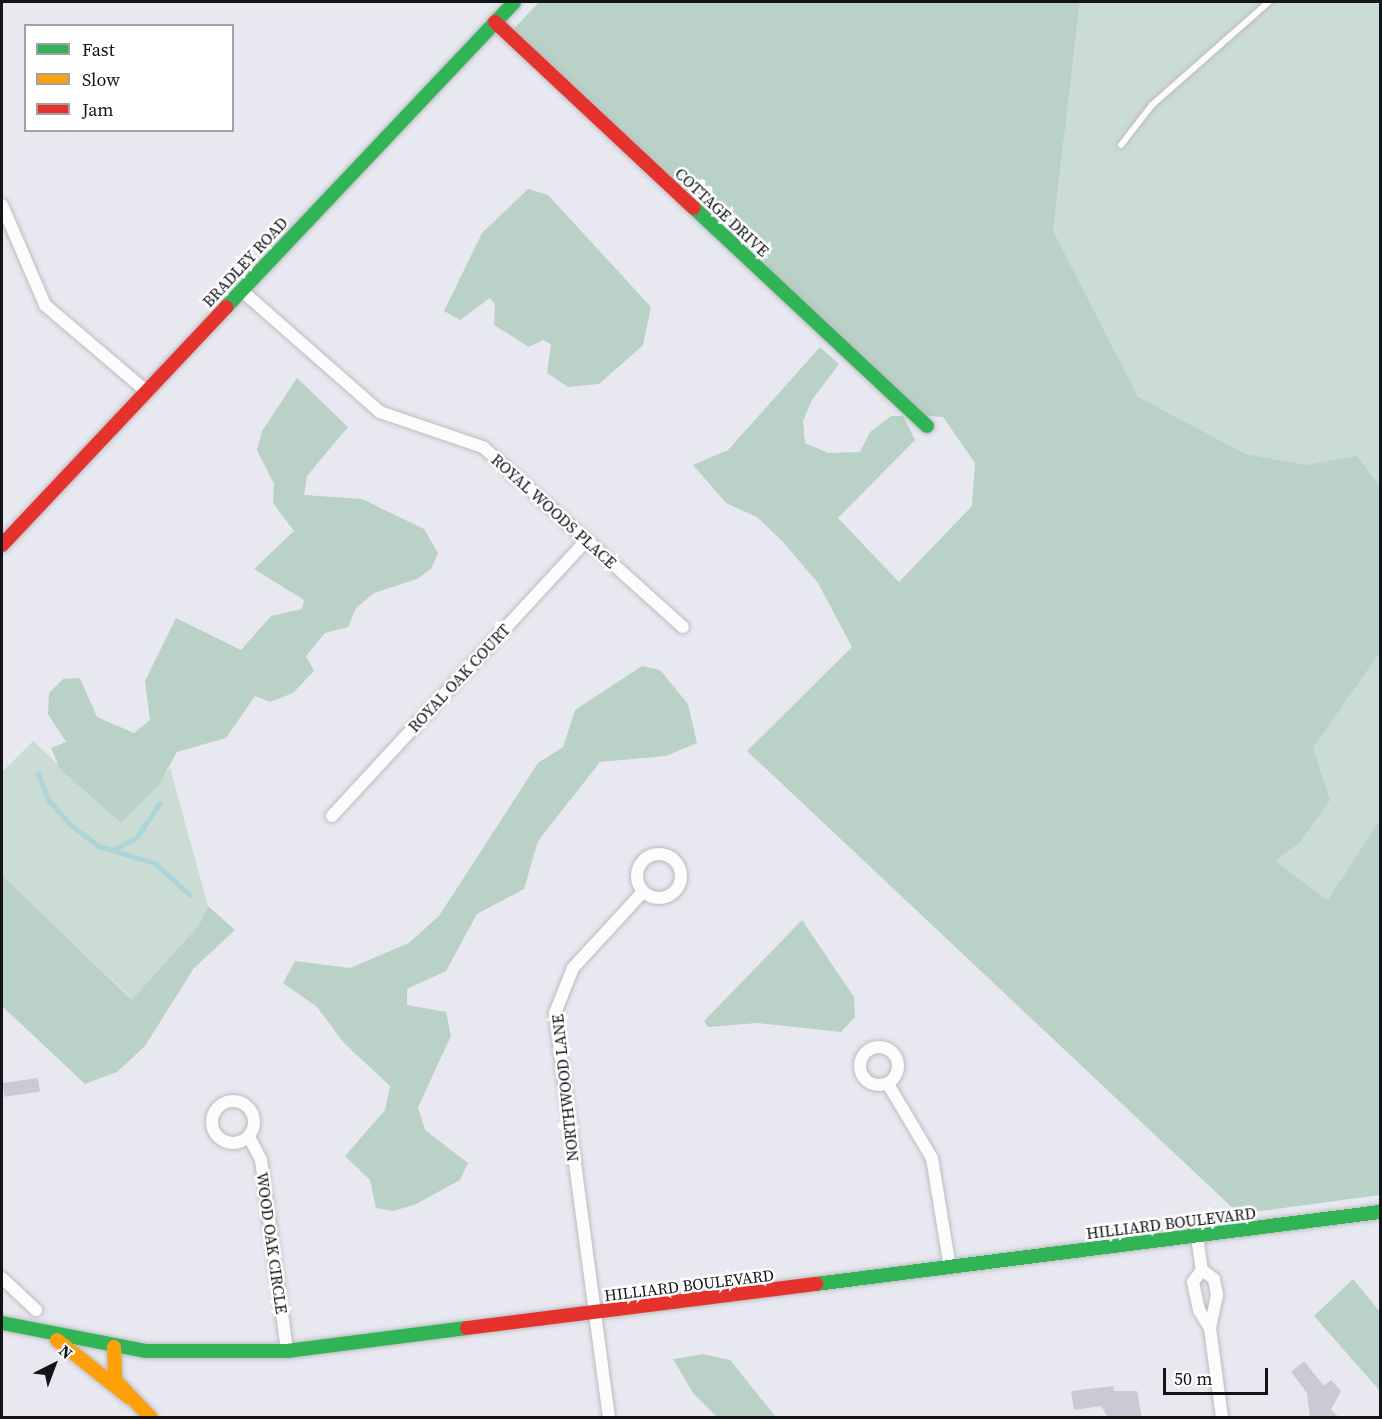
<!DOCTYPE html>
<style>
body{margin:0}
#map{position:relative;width:1382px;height:1419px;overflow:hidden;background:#e8e9f0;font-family:"Source Serif 4",serif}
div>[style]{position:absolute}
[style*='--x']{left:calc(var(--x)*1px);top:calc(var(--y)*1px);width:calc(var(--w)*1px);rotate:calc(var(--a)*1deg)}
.green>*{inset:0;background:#cadcd4}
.forest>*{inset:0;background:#b9d1c6}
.stream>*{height:4.5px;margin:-2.25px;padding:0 2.25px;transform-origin:2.25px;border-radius:2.25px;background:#add4d9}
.building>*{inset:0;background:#cacad5;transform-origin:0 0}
.roads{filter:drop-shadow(0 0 2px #bbbcc1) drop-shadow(0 0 2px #bbbcc1)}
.lane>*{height:6px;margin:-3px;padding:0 3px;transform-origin:3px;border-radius:3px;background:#fcfcfd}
.street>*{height:12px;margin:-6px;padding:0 6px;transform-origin:6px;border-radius:6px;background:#fcfcfd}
.street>.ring{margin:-6px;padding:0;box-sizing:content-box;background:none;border:12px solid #fcfcfd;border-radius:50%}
.fast>*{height:14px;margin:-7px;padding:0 7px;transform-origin:7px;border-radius:7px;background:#30b455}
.slow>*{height:14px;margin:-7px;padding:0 7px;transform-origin:7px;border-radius:7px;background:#ff9f0a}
.jam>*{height:14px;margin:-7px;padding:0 7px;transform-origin:7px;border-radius:7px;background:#e5322d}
span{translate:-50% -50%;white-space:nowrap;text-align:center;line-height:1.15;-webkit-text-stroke:5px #fff;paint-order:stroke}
.street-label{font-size:16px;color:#121418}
.frame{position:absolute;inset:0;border:3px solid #121418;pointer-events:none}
.legend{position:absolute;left:24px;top:24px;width:210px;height:108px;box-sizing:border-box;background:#fff;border:2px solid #a0a1a3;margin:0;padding:8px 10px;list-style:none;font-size:18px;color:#121418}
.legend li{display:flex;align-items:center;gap:12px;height:30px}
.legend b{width:30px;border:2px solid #a0a1a3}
.north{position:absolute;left:24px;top:1335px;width:60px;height:60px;-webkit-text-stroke:4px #fff;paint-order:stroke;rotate:42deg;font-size:16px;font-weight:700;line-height:24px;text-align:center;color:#121418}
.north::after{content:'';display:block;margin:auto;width:21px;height:27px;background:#121418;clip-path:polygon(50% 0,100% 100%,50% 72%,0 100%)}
.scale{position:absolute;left:1163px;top:1368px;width:105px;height:27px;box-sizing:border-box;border:3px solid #121418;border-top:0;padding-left:8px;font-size:18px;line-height:21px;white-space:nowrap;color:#121418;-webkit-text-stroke:4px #fff;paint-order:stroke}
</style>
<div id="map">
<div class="green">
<div style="clip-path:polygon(1080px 2px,1380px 2px,1380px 938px,1275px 861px,1053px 231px)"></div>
<div style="clip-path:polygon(33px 741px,121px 823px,170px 768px,208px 906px,199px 925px,133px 1000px,2px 875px,2px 772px)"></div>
</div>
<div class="forest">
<div style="clip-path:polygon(539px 2px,1080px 2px,1053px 231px,1138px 397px,1245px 454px,1307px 465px,1357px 456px,1380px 487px,1380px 652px,1313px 748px,1330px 800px,1299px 843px,1275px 861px,1328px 900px,1380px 820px,1380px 1195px,1239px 1214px,747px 751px,852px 647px,818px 583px,782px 541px,757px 517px,726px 503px,693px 465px,728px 450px,820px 347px,839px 364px,812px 400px,803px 421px,805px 443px,828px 453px,860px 452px,870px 432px,891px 416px,903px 416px,915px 440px,838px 518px,899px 582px,972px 506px,975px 463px,943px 417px,915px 415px,509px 34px)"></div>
<div style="clip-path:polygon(528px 189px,548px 195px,651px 307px,643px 345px,599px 384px,568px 387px,547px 373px,551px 344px,543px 340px,529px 347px,494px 325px,495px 304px,490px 298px,460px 320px,444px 311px,482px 233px)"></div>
<div style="clip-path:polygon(297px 378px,348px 427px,307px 476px,304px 495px,362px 499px,424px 529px,438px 553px,431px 569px,417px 579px,374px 593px,356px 608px,348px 627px,325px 633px,306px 656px,314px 671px,293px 693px,270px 702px,255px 696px,226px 738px,177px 752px,158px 786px,121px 823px,60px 769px,51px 748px,66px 742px,48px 714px,49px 693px,63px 679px,80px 678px,97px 717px,134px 733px,150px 720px,145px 681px,176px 618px,241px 650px,271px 616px,302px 609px,304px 600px,254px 569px,294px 531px,273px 503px,274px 484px,257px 450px,262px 431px)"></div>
<div style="clip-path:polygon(642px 666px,660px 670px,688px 704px,697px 743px,666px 756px,600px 762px,538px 841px,524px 889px,477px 914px,446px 971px,407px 989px,407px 1005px,446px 1012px,451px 1036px,418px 1107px,425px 1130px,468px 1163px,460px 1180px,414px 1205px,393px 1211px,376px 1208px,370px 1180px,345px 1156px,385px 1110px,390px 1086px,344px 1043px,317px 1007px,283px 983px,295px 961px,350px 968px,409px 943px,439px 916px,538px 763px,563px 747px,575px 710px)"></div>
<div style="clip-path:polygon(2px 875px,132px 1000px,199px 925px,208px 906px,235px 930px,194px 968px,145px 1046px,117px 1072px,85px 1084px,2px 1006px)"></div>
<div style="clip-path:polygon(802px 920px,854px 997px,855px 1017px,841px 1032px,758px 1023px,708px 1027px,704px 1021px)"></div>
<div style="clip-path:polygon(1353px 1279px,1380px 1312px,1380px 1391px,1314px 1316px)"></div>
<div style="clip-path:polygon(703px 1354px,730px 1360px,776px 1417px,717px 1417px,693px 1393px,673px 1359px)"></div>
</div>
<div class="stream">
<div style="--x:38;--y:773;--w:29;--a:68"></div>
<div style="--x:49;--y:800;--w:33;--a:49"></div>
<div style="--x:71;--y:825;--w:35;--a:37"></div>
<div style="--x:99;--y:846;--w:59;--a:16.9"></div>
<div style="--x:155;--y:863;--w:47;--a:42.4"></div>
<div style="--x:113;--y:850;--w:26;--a:-28"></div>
<div style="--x:136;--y:838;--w:42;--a:-55.6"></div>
</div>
<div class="building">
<div style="left:38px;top:1078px;width:14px;height:36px;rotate:82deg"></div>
<div style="clip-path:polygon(1304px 1361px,1324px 1386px,1331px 1380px,1341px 1391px,1331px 1410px,1340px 1418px,1310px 1418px,1307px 1393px,1291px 1372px)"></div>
<div style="clip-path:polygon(1113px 1386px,1114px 1391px,1137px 1391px,1142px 1418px,1108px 1418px,1101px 1406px,1074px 1410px,1071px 1391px)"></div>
</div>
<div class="roads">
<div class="lane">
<div style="--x:1121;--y:145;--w:51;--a:-52.2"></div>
<div style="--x:1152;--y:105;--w:156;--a:-41.4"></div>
</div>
<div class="street">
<div style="--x:2;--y:205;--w:109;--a:66.7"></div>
<div style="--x:45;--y:305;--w:133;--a:40.4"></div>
<div style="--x:241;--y:290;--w:185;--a:41.3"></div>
<div style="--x:380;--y:412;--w:109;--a:18.8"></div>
<div style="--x:483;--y:447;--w:269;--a:42"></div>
<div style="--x:332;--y:816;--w:376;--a:-47.3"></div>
<div class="ring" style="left:637px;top:854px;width:32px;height:32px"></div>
<div class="ring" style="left:860px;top:1047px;width:26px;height:26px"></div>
<div style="--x:888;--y:1084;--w:86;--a:59.3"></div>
<div style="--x:932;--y:1158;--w:111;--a:80.7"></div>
<div class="ring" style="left:212px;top:1101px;width:30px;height:30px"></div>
<div style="--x:249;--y:1137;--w:26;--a:62"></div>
<div style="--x:261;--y:1160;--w:193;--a:82.2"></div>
<div style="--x:1197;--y:1236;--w:34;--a:82"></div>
<div style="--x:2;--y:1278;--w:47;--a:43.3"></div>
<div style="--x:1210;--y:1328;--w:34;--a:-78"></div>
<div style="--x:1217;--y:1295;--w:16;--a:-101"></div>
<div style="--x:1214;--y:1279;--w:15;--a:-143"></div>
<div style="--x:1202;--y:1270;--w:15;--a:127"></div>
<div style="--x:1193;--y:1282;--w:29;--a:78"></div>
<div style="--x:1199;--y:1310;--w:21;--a:59"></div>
<div style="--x:1210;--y:1328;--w:91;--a:82.4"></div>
<div style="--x:609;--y:1418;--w:409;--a:-97.6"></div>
<div style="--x:555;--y:1013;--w:48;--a:-68.2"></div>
<div style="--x:573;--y:968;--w:103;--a:-47.4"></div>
</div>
<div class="fast">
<div style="--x:694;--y:208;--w:319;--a:43.1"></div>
<div style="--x:226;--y:307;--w:419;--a:-46.6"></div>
<div style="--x:816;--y:1284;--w:569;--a:-7.28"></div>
<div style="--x:2;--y:1323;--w:147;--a:11"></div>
<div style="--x:146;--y:1351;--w:141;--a:0"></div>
<div style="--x:287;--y:1351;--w:181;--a:-7.3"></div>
</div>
<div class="slow">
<div style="--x:57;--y:1340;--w:92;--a:38.4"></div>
<div style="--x:114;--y:1347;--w:33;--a:88"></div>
<div style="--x:115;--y:1380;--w:52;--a:46.5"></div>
</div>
<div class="jam">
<div style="--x:495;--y:22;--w:272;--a:43.1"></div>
<div style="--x:2;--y:545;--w:327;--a:-46.7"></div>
<div style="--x:467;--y:1328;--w:352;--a:-7.2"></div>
</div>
</div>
<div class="street-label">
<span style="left:722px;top:212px;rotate:43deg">COTTAGE DRIVE</span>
<span style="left:245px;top:262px;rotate:-47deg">BRADLEY ROAD</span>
<span style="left:554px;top:511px;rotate:42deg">ROYAL WOODS PLACE</span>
<span style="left:459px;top:678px;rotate:-47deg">ROYAL OAK COURT</span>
<span style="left:565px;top:1088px;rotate:-96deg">NORTHWOOD LANE</span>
<span style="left:1171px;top:1223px;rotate:-7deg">HILLIARD BOULEVARD</span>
<span style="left:272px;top:1243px;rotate:82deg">WOOD OAK CIRCLE</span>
<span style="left:689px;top:1285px;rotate:-7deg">HILLIARD BOULEVARD</span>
</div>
<div class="frame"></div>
<ul class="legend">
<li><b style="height:8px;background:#30b455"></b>Fast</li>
<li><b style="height:8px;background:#ff9f0a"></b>Slow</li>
<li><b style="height:8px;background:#e5322d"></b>Jam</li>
</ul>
<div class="north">N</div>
<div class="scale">50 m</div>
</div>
